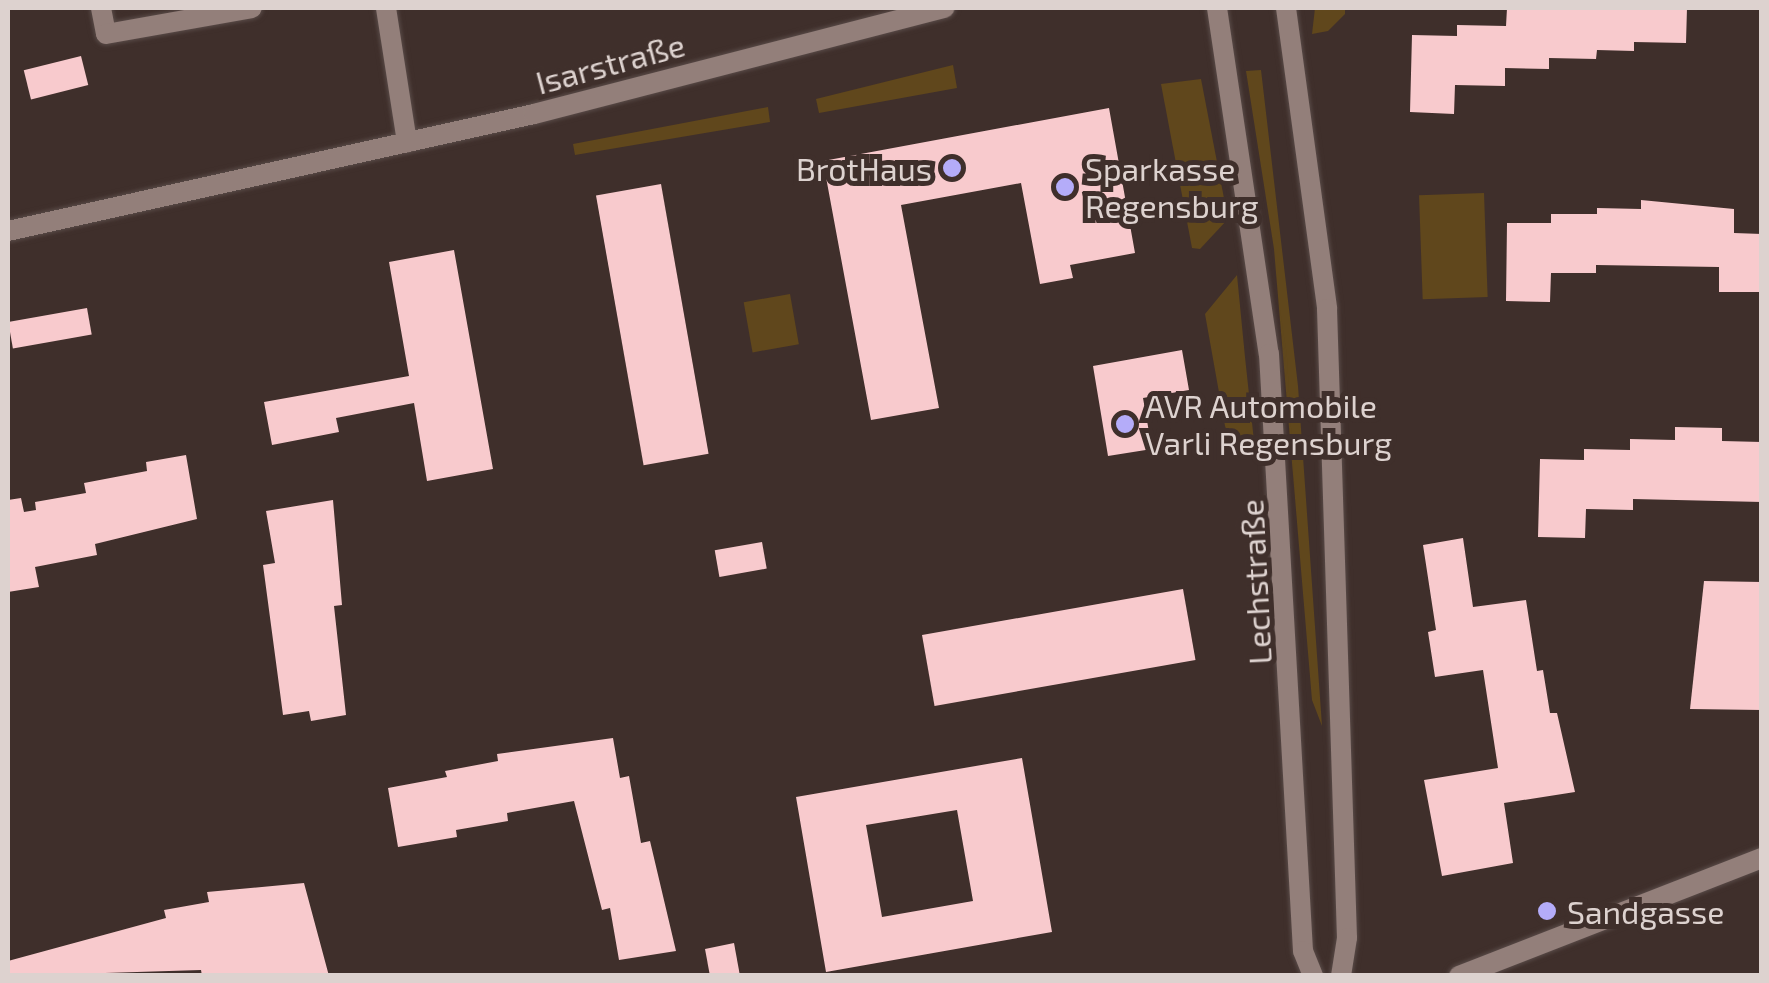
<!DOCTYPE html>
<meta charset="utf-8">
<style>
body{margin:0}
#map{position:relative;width:1769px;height:983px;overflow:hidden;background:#3f2f2b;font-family:"Exo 2",sans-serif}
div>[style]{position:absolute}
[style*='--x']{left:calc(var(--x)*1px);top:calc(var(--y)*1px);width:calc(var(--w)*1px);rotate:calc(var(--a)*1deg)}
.green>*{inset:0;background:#60471c;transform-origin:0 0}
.building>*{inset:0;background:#f8cacd;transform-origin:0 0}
.roads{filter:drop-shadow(0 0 2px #594b48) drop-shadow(0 0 2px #594b48)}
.minor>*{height:20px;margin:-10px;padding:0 10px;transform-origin:10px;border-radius:10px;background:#937f7a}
.tertiary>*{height:20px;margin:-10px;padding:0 10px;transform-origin:10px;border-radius:10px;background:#937f7a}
.dots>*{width:28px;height:28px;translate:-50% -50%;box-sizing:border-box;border:5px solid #3f2f2b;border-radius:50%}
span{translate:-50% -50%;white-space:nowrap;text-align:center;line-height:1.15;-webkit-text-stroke:10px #3f2f2b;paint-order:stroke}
.street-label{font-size:32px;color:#ddd2cf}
.poi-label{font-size:32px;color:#ddd2cf}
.right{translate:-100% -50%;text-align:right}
.left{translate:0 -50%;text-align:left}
.frame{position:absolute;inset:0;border:10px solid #ddd2cf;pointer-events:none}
</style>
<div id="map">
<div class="green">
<div style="clip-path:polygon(1315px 8px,1345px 8px,1345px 14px,1328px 31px,1312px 34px)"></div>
<div style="clip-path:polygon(953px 65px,957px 88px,819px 113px,816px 99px)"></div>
<div style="clip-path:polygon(1261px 70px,1298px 386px,1322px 726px,1312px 700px,1274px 249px,1246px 71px)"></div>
<div style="clip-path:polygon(1201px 79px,1228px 219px,1200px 249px,1192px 248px,1161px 84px)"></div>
<div style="clip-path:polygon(768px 107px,770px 122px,575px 155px,573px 144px)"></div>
<div style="left:1484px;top:193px;width:104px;height:65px;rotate:88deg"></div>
<div style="clip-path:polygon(1237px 275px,1245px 357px,1256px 460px,1231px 442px,1225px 426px,1205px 314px)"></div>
<div style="left:790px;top:294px;width:51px;height:47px;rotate:80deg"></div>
</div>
<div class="building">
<div style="clip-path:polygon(1507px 8px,1687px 8px,1686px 43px,1634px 42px,1634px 51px,1597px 50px,1596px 59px,1549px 58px,1549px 69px,1505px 68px,1505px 86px,1455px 85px,1454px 114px,1410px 112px,1412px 35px,1457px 36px,1457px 25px,1506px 26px)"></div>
<div style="left:81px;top:56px;width:30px;height:59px;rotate:76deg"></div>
<div style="clip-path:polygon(1109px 108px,1135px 253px,1070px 265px,1073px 278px,1040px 284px,1021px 183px,901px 205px,939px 408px,871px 420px,823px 161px)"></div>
<div style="left:661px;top:184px;width:274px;height:66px;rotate:80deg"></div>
<div style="clip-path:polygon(1641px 200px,1734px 209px,1734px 233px,1762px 234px,1762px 292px,1719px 292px,1719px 267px,1596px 265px,1596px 273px,1551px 273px,1550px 302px,1506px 301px,1507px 223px,1551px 223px,1551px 214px,1597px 214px,1597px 208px,1641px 209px)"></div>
<div style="clip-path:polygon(454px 250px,493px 469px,427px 481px,414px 403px,336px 418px,339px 432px,272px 445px,264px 402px,409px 376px,389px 262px)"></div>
<div style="left:87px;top:308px;width:27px;height:80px;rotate:80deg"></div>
<div style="clip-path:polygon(1182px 350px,1189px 390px,1143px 398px,1152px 449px,1108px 456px,1093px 366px)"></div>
<div style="clip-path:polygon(1675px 427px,1722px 428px,1722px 441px,1762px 442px,1762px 502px,1633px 499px,1633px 510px,1586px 509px,1585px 538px,1538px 537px,1540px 459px,1584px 460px,1584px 449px,1630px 450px,1630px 439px,1675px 440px)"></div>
<div style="clip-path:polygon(186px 455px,197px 519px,95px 544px,97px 555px,35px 567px,39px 587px,8px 592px,8px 500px,21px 498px,24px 512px,36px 510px,35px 502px,86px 493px,84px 483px,147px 471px,146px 462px)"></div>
<div style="clip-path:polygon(333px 500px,342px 605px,334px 606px,346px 715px,311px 721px,309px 711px,283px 715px,263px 565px,275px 563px,266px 511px)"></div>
<div style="clip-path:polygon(1463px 538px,1473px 607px,1526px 600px,1537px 671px,1543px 670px,1550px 713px,1557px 713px,1575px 792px,1504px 803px,1513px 863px,1442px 876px,1424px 780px,1498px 768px,1483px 670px,1435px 677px,1428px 632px,1436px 630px,1423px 545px)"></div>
<div style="left:762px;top:542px;width:27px;height:48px;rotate:80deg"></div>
<div style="clip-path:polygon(1704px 581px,1762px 582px,1762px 710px,1690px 709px)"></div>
<div style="left:1183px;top:589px;width:72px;height:265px;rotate:80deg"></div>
<div style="clip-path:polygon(613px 738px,620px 778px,629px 776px,641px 843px,650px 841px,676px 951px,619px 960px,610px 908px,602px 910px,574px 801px,507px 813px,508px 821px,456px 830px,457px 837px,398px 847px,388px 788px,447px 777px,445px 771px,498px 761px,497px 754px)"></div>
<div style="clip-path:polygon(evenodd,1022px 758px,1052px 932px,826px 972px,796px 797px,1022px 758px,957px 810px,973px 901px,882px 917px,866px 825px,957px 810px)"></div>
<div style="clip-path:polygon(304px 883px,329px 976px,202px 976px,201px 970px,9px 976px,8px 961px,166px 918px,164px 910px,209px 902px,207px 892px)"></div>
<div style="clip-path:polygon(734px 943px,740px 976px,710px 976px,705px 949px)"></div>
</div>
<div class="roads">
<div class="minor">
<div style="--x:101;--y:8;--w:26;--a:79"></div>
<div style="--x:106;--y:34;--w:148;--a:-10.1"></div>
<div style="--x:386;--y:8;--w:136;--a:81.1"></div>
</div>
<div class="tertiary">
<div style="--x:1217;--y:8;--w:350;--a:81.5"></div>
<div style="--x:1269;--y:354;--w:598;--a:86.74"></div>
<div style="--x:1303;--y:951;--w:27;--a:68"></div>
<div style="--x:1286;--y:8;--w:304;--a:82.2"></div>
<div style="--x:1327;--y:309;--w:629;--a:88.18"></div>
<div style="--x:1347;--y:938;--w:38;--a:99"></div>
<div style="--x:8;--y:231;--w:539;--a:-12.54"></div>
<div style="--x:534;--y:114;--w:424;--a:-14.5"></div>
<div style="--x:1459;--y:976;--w:325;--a:-21.3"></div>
</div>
</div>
<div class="dots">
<div style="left:952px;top:168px;background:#b4acf9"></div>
<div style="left:1065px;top:187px;background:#b4acf9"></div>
<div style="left:1125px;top:424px;background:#b4acf9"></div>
<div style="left:1547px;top:911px;background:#b4acf9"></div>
</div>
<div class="street-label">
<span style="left:610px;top:63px;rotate:-15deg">Isarstraße</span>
<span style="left:1255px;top:582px;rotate:-93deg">Lechstraße</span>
</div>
<div class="poi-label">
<span class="right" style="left:932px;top:168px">BrotHaus</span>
<span class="left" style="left:1085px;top:187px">Sparkasse<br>Regensburg</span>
<span class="left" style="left:1145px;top:424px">AVR Automobile<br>Varli Regensburg</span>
<span class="left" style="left:1567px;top:911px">Sandgasse</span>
</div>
<div class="frame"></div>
</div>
